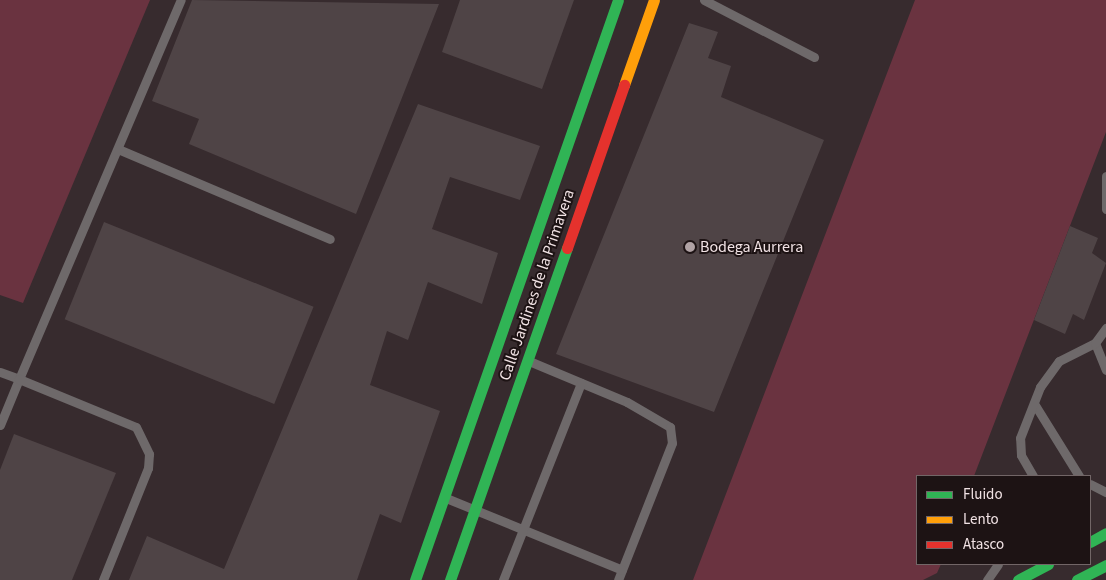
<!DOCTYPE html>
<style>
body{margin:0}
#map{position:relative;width:1106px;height:580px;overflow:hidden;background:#372b2e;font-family:"Source Sans 3",sans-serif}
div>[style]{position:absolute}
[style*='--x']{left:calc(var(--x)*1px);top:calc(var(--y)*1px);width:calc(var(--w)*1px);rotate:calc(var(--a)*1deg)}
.green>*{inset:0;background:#6a3340}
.building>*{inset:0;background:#4f4446;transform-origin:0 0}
.lane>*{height:9px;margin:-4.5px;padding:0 4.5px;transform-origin:4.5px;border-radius:4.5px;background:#6e696a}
.fast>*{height:11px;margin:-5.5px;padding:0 5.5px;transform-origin:5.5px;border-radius:5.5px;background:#30b455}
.slow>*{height:11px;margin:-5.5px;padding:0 5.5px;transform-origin:5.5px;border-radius:5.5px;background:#ff9f0a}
.jam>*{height:11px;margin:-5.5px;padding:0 5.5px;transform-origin:5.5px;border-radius:5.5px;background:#e5322d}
.dots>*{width:14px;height:14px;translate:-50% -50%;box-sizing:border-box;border:2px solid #1d1314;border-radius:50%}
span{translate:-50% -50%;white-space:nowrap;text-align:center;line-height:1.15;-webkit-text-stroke:4px #1d1314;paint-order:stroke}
.poi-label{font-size:16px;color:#f1e2e4}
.left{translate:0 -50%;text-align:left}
.street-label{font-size:16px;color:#f1e2e4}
.legend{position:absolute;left:916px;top:475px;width:175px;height:90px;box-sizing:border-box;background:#1d1314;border:1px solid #726667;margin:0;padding:6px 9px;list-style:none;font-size:15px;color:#f1e2e4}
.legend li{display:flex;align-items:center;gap:10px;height:25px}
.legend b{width:25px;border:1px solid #726667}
</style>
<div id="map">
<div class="green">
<div style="clip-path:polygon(0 0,150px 0,23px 303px,0 295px)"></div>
<div style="clip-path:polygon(915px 0,1106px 0,1106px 132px,974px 476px,917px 476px,917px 564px,941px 564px,937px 573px,923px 580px,693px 580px)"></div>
</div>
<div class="building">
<div style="clip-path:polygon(192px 0,439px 4px,356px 214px,189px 144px,199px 119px,152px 101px)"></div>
<div style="clip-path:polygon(460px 0,574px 0,542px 89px,442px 52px)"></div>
<div style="clip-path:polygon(689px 23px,718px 32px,708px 58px,731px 66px,721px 97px,824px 140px,714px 412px,556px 354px)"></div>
<div style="clip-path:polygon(418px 104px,540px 146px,520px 200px,450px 177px,432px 229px,498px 253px,482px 304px,428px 282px,408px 340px,387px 331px,370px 385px,440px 411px,401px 523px,380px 514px,357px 580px,129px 580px,147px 536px,224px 569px)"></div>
<div style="left:104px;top:222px;width:226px;height:105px;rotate:22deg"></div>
<div style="clip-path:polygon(1070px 226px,1098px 238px,1092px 253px,1106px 263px,1084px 320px,1073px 314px,1065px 334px,1034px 320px)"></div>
<div style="clip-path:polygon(14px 434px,116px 473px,72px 580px,0 580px,0 470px)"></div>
</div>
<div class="lane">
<div style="--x:704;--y:0;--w:124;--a:27.4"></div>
<div style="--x:118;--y:149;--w:230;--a:23"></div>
<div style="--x:1106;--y:176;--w:33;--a:90"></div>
<div style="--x:1095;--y:343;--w:29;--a:68"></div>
<div style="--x:529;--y:361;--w:106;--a:22.7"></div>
<div style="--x:627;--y:402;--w:50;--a:30.2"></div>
<div style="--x:670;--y:427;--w:16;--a:83"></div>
<div style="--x:672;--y:443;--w:147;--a:111.5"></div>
<div style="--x:0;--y:372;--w:20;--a:20"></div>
<div style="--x:19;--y:379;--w:412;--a:-66.9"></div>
<div style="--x:1035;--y:405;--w:84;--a:58.2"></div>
<div style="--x:0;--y:425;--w:50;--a:-67.6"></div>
<div style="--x:19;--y:379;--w:126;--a:22.3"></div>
<div style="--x:136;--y:427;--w:30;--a:64"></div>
<div style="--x:149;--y:454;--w:14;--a:94"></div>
<div style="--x:148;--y:468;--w:121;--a:111.9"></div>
<div style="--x:1033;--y:476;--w:24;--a:-120"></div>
<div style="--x:1021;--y:455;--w:17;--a:-93"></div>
<div style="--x:1020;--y:438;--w:55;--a:-68.6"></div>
<div style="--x:1040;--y:387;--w:32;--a:-54"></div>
<div style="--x:1059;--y:361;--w:40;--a:-26.6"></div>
<div style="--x:1095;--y:343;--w:19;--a:-54"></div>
<div style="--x:1090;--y:484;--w:18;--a:27"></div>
<div style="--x:446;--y:498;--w:190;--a:22.2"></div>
<div style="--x:503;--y:580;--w:212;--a:-68.4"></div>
<div style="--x:987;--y:580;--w:19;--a:-55"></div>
</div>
<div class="fast">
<div style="--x:1090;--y:542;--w:18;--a:-29"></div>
<div style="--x:415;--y:580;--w:614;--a:-70.71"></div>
<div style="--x:450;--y:580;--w:352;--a:-70.6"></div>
<div style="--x:1018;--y:580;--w:34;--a:-28"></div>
<div style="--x:1077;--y:580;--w:33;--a:-27"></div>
</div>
<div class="slow">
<div style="--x:624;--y:85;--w:90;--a:-70.6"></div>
</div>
<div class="jam">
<div style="--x:567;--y:248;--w:173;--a:-70.7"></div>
</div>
<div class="dots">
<div style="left:690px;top:247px;background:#b0a2a4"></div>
</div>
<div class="poi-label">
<span class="left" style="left:700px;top:247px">Bodega Aurrera</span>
</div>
<div class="street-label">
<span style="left:537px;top:285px;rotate:-71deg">Calle Jardines de la Primavera</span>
</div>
<ul class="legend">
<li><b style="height:6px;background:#30b455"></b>Fluido</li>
<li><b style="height:6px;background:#ff9f0a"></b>Lento</li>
<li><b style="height:6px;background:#e5322d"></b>Atasco</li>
</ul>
</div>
